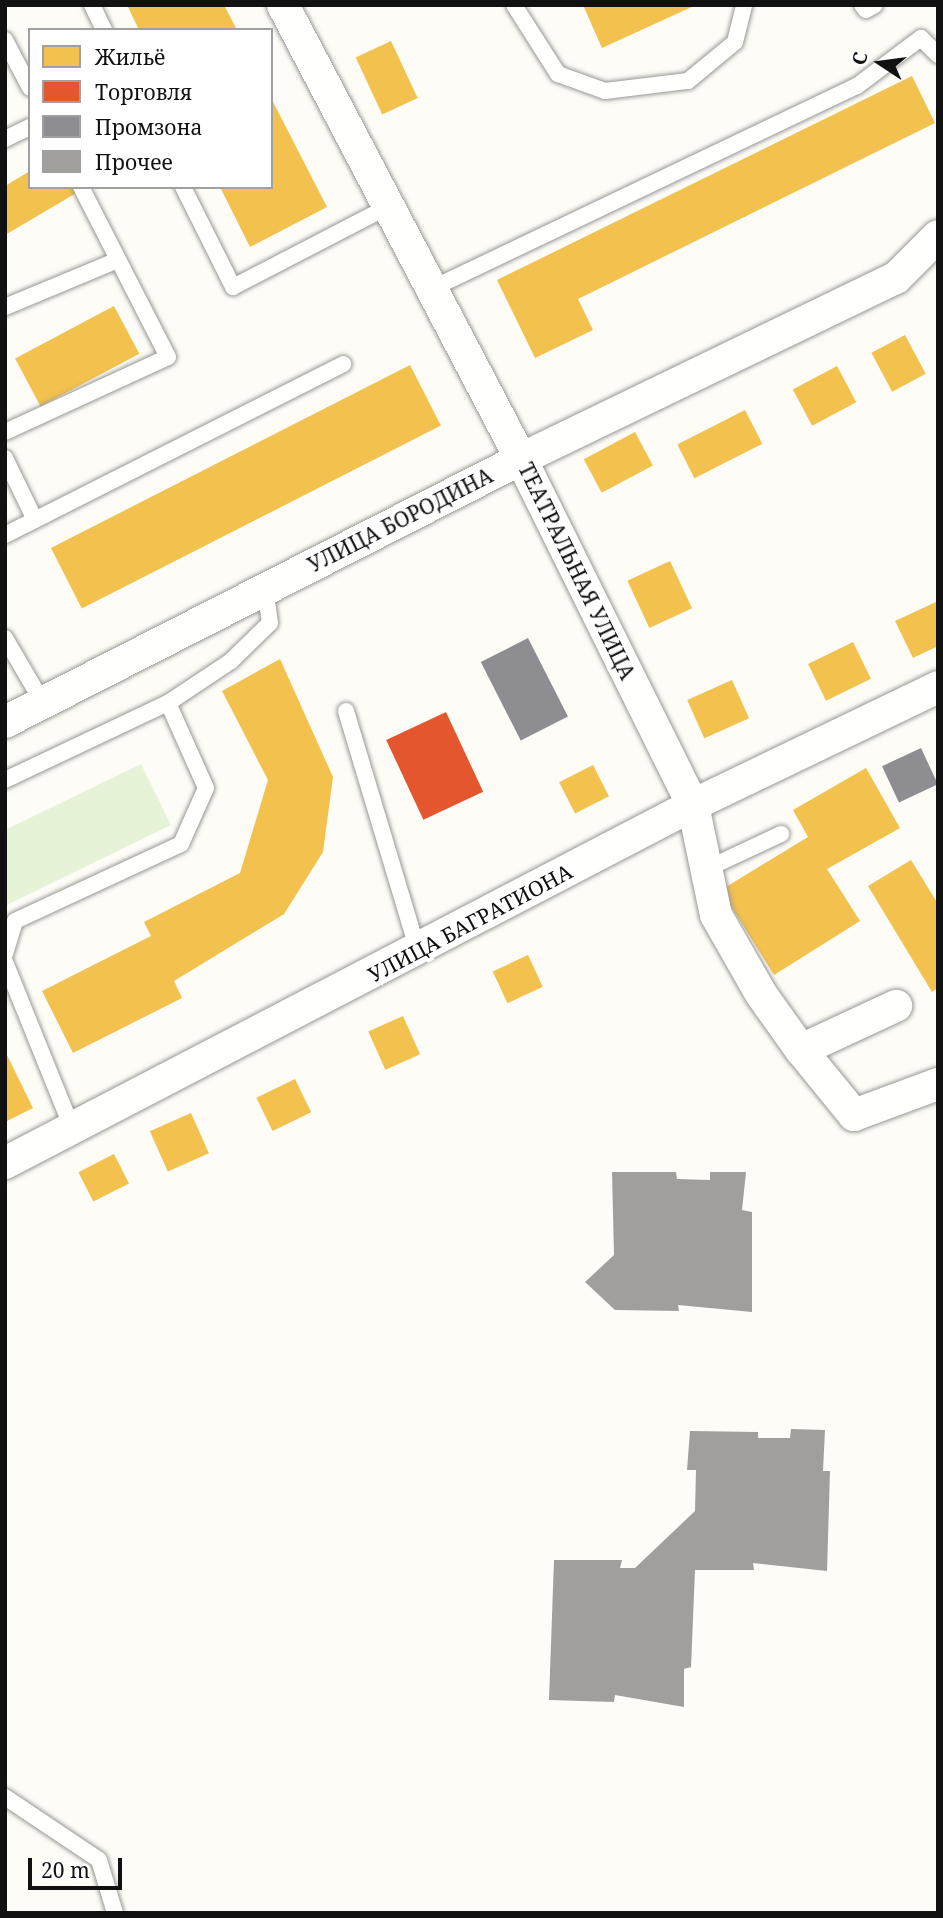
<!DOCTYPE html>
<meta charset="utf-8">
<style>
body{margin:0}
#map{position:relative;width:943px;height:1918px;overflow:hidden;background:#fdfcf7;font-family:"Noto Serif",serif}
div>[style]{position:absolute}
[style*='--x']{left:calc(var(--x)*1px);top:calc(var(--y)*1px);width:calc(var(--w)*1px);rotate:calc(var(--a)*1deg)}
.green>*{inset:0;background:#e7f3d7}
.homes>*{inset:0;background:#f2c14e;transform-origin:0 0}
.shops>*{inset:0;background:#e4572e;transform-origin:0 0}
.industry>*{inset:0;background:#8d8d92;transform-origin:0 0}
.building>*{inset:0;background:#a19f9c}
.roads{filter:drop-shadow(0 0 2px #979795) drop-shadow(0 0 2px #979795)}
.lane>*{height:16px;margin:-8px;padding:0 8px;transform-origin:8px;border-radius:8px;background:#fffffe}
.street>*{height:32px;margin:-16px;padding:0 16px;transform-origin:16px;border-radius:16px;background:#fffffe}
span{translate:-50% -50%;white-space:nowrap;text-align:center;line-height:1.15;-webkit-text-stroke:7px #fff;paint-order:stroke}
.street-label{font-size:21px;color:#111}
.frame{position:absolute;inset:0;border:7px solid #111;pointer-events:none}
.legend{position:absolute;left:28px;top:28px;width:245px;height:161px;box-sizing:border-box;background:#fff;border:2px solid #a0a0a0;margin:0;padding:9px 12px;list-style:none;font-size:21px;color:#111}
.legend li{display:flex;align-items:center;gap:14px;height:35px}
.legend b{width:35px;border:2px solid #a0a0a0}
.north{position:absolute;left:845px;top:28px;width:70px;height:70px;-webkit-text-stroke:5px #fff;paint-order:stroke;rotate:283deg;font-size:19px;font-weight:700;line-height:28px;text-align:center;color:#111}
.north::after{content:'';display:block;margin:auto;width:24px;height:32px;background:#111;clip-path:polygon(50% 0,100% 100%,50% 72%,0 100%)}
.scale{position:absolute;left:28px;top:1858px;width:94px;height:32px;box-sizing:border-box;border:4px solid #111;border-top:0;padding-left:9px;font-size:21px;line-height:24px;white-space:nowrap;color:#111;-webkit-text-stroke:5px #fff;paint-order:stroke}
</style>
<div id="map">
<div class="green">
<div style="clip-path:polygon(141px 764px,171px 825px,7px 905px,5px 830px)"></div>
</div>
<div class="homes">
<div style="clip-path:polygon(127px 5px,224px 5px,237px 30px,139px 30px)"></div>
<div style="clip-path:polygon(583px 5px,696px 5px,602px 48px)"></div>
<div style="left:391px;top:41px;width:63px;height:39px;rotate:65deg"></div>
<div style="clip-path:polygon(912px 76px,935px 123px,578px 299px,593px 330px,535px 358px,497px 280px)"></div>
<div style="clip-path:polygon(271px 98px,327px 207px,250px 247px,220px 187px,271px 187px)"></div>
<div style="clip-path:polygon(30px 171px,30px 187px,75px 187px,78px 192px,5px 235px,5px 186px)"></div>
<div style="left:114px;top:306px;width:54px;height:112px;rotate:62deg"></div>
<div style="left:905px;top:335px;width:44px;height:38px;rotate:62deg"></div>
<div style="left:410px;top:365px;width:68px;height:403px;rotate:63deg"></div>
<div style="left:837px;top:366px;width:41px;height:50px;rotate:62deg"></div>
<div style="left:745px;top:410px;width:38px;height:76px;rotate:63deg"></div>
<div style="left:635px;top:432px;width:38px;height:58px;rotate:62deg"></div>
<div style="left:670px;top:561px;width:52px;height:47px;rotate:65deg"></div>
<div style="clip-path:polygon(938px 601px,938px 646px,913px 658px,895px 621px)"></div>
<div style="left:853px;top:642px;width:41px;height:50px;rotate:64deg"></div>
<div style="clip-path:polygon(280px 659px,333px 777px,323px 852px,284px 914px,174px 981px,182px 998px,73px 1053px,42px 991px,151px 936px,144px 922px,240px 873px,268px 780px,222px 691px)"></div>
<div style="left:732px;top:680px;width:42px;height:49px;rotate:66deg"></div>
<div style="left:593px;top:765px;width:35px;height:38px;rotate:63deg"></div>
<div style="clip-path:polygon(866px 768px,900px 828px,827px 869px,860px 921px,774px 975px,721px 890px,808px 837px,793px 810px)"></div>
<div style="clip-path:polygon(911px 860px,938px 904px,938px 988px,932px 992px,868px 886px)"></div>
<div style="left:528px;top:955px;width:35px;height:39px;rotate:65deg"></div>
<div style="left:403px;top:1016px;width:42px;height:38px;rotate:66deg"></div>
<div style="clip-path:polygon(5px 1051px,33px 1108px,5px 1122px)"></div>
<div style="left:295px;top:1079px;width:37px;height:43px;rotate:64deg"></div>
<div style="left:191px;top:1113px;width:44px;height:45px;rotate:66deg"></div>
<div style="left:114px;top:1154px;width:33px;height:40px;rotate:63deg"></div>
</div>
<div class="shops">
<div style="left:446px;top:712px;width:88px;height:66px;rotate:65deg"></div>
</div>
<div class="industry">
<div style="left:528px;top:638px;width:88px;height:53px;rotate:63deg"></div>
<div style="left:921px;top:748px;width:40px;height:43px;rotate:65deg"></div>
</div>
<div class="building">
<div style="clip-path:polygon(612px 1172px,676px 1172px,677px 1179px,710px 1180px,710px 1172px,746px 1172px,742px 1210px,752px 1212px,752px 1312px,678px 1305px,679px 1311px,615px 1310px,585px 1282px,614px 1255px)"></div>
<div style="clip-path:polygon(791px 1429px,825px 1430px,823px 1471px,830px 1471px,827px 1571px,753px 1563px,754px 1570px,695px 1570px,691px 1667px,684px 1669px,684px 1707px,615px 1695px,614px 1702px,549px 1700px,554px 1560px,622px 1560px,620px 1568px,635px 1568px,695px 1511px,696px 1470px,687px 1470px,690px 1431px,758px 1432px,758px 1438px,790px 1438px)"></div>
</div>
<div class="roads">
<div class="lane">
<div style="--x:92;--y:5;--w:28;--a:64"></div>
<div style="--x:514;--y:5;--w:82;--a:57.5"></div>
<div style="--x:558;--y:74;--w:50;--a:19.9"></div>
<div style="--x:605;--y:91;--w:84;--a:-6.9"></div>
<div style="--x:688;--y:81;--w:61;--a:-39.7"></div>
<div style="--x:735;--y:42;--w:38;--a:-76"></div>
<div style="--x:862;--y:5;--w:6;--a:51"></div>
<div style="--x:866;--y:10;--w:10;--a:-29"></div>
<div style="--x:5;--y:40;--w:54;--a:62.5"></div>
<div style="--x:5;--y:139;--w:28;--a:-26"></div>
<div style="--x:183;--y:187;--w:112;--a:63.4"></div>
<div style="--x:233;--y:287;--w:176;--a:-27.4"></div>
<div style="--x:431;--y:289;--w:472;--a:-25.5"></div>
<div style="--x:857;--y:86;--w:80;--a:-36.9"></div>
<div style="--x:921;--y:38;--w:24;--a:45"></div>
<div style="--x:5;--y:307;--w:122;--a:-22.6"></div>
<div style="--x:5;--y:432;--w:179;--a:-24.7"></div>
<div style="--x:168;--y:357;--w:191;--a:-117.1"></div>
<div style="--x:5;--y:458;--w:69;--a:64.2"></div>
<div style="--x:5;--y:535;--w:379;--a:-26.8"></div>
<div style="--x:5;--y:638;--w:75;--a:59.7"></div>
<div style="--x:346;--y:711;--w:251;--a:73.3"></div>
<div style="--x:5;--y:780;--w:180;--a:-25.3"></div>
<div style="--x:706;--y:869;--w:83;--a:-25"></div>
<div style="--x:5;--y:954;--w:34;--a:-73"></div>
<div style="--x:15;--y:921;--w:183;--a:-24.9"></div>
<div style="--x:181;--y:844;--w:61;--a:-65.9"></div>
<div style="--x:206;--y:788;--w:93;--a:-114.1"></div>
<div style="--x:168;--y:703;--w:76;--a:-33.7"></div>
<div style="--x:231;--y:661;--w:54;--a:-44.3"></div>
<div style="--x:270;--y:623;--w:35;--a:-98"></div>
<div style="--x:5;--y:962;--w:179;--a:68"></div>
<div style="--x:5;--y:1797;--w:113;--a:33.8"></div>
<div style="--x:99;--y:1860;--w:55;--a:73.2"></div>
</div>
<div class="street">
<div style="--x:283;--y:5;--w:513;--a:62.34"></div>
<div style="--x:521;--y:459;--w:386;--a:63.6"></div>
<div style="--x:693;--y:805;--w:112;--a:78.2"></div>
<div style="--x:716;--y:915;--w:91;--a:60.3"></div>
<div style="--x:761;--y:994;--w:69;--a:54.5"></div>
<div style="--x:801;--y:1050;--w:105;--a:-24.9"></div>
<div style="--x:5;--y:722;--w:579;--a:-27.01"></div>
<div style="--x:521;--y:459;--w:416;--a:-25.8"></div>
<div style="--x:896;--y:278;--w:59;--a:-45"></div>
<div style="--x:801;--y:1050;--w:84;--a:50.8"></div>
<div style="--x:854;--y:1115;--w:90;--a:-20.3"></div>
<div style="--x:5;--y:1163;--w:776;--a:-27.49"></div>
<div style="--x:693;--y:805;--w:272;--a:-25.7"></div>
</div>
</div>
<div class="street-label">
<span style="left:400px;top:520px;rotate:-27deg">УЛИЦА БОРОДИНА</span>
<span style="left:577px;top:571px;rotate:64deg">ТЕАТРАЛЬНАЯ УЛИЦА</span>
<span style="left:470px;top:923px;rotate:-28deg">УЛИЦА БАГРАТИОНА</span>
</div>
<div class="frame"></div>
<ul class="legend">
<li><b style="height:19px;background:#f2c14e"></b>Жильё</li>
<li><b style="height:19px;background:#e4572e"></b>Торговля</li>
<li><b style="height:19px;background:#8d8d92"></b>Промзона</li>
<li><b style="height:19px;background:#a19f9c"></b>Прочее</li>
</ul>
<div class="north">С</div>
<div class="scale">20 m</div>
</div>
